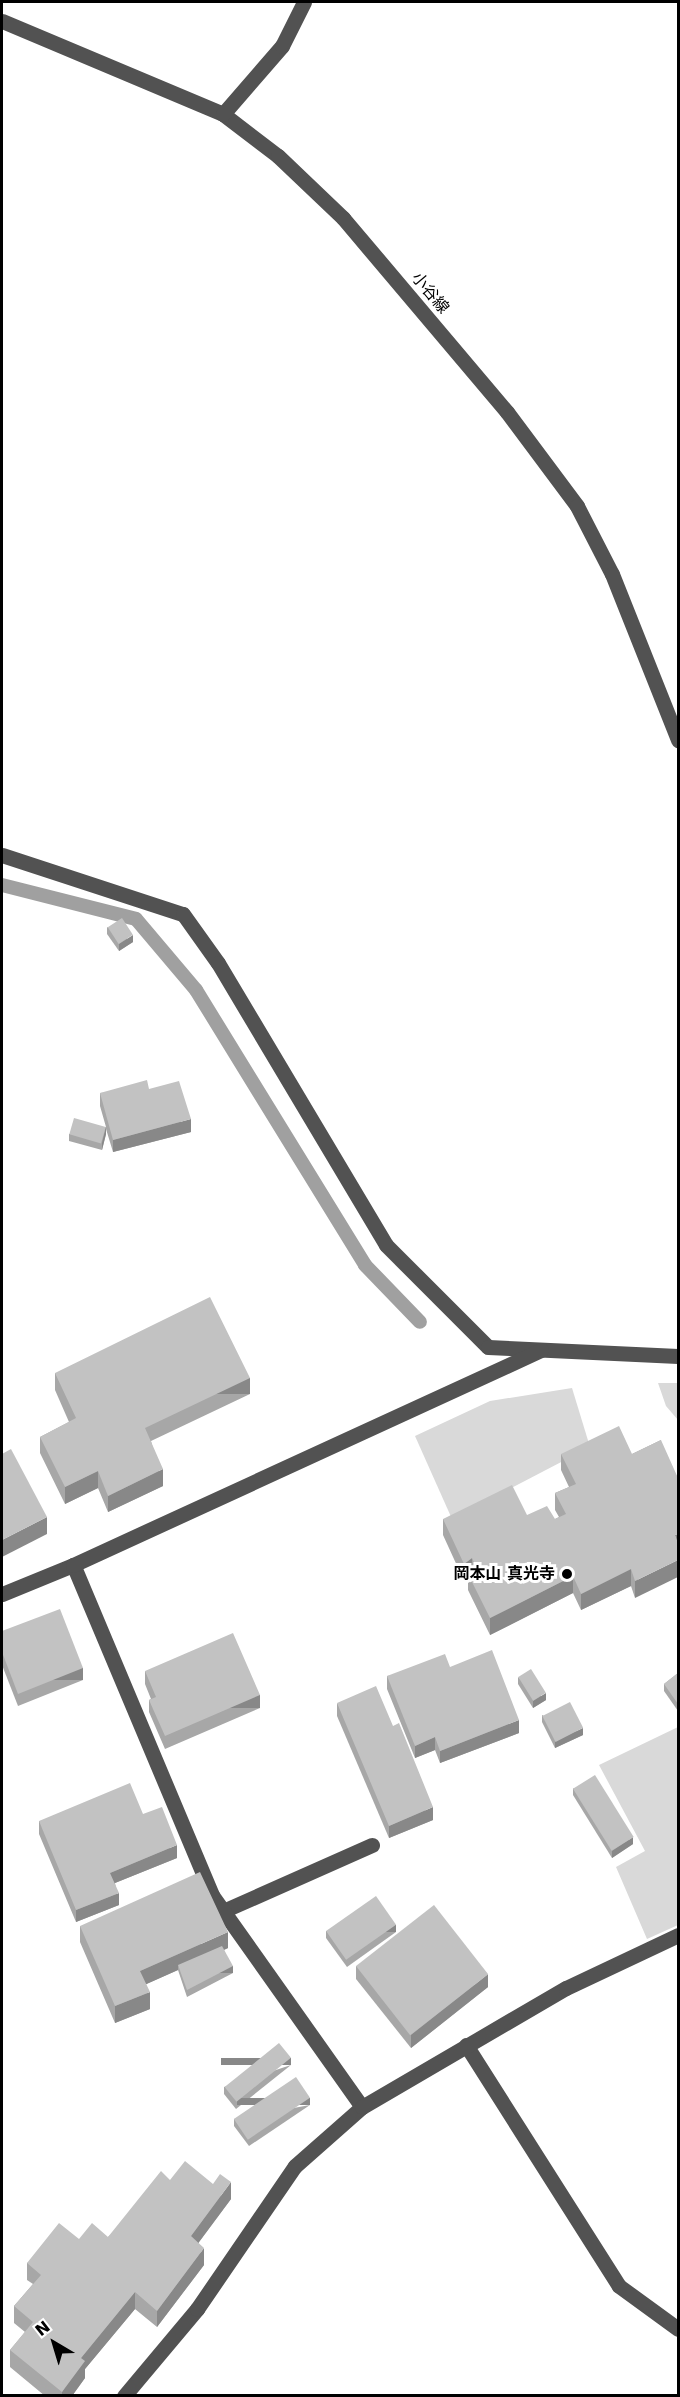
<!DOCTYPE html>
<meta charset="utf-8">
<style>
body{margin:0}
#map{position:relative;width:680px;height:2397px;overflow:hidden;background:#fff;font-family:"DejaVu Sans","Noto Sans JP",sans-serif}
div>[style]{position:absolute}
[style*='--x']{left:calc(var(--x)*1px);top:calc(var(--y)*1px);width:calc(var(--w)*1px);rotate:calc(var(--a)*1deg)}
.green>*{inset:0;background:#d9d9d9}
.stream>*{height:14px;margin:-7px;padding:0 7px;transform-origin:7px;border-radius:7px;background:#a0a0a0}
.minor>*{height:15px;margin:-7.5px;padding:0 7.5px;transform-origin:7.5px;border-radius:7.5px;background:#525252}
.wall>*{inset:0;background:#a7a7a7}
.shaded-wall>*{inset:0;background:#888;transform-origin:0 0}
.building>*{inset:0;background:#c2c2c2;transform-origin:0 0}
.dots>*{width:16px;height:16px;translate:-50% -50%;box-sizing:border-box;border:3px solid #fff;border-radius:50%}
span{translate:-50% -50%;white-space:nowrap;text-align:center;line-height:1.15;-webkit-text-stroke:6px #fff;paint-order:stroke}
.street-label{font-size:16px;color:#000}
.poi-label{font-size:16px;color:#000;font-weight:700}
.right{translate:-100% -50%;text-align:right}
.frame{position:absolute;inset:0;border:3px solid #000;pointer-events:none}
.north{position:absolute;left:24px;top:2313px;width:60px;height:60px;-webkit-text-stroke:4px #fff;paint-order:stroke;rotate:322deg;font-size:16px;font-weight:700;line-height:24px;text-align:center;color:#000}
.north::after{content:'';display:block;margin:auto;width:21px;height:27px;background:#000;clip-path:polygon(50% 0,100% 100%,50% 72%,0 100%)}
</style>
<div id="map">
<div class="green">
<div style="clip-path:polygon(658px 1383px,678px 1383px,678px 1420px,666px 1406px)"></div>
<div style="clip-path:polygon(572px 1388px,590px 1447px,452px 1519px,415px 1436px,490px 1401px)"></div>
<div style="clip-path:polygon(678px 1727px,678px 1925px,647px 1939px,616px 1867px,645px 1851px,599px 1765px)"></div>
</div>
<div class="stream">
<div style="--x:2;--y:885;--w:138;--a:14.2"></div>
<div style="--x:136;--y:919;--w:93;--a:49.8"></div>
<div style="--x:196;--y:990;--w:323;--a:58.4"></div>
<div style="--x:365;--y:1265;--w:79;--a:46"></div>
</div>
<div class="minor">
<div style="--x:2;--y:21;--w:240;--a:22.8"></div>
<div style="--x:223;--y:114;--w:69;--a:37.4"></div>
<div style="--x:278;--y:156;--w:90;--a:43.6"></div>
<div style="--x:343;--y:218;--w:254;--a:49.8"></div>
<div style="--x:507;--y:412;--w:117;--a:53.3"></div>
<div style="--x:577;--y:506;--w:76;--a:62.8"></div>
<div style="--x:612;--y:574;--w:179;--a:68.3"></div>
<div style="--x:223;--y:114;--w:90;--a:-49.1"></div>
<div style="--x:282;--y:46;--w:49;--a:-63.4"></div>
<div style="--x:2;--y:855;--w:190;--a:18.1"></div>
<div style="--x:183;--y:914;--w:60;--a:54.5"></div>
<div style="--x:218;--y:963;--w:328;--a:59.2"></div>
<div style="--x:386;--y:1245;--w:144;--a:45"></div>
<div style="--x:488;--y:1347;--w:190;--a:2.7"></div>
<div style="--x:2;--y:1594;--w:77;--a:-22.2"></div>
<div style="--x:223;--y:1911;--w:163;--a:-23.9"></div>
<div style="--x:466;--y:2045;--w:285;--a:57.6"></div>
<div style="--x:619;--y:2286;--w:73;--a:36.1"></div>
<div style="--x:362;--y:2107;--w:260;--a:-125.3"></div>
<div style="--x:212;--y:1895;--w:358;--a:-112.8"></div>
<div style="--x:73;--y:1565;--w:515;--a:-24.67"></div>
<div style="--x:124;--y:2396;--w:114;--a:-50"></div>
<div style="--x:197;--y:2309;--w:173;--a:-55.6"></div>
<div style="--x:295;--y:2166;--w:89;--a:-41.4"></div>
<div style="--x:362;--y:2107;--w:236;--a:-30.3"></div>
<div style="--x:566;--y:1988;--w:124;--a:-25.3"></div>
</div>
<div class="wall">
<div style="clip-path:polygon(107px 927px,133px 942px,119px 951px,107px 934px)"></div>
<div style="clip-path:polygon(149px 1089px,191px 1132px,113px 1152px,106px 1129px,106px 1134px,102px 1150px,69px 1141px,69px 1134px,106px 1127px,100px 1106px,100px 1093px)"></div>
<div style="clip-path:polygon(55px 1373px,250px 1394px,151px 1441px,163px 1486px,108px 1512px,98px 1488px,65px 1504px,40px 1453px,40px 1437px,69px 1422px,55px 1390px)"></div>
<div style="clip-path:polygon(661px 1440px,635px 1598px,631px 1586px,581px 1610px,573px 1593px,490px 1635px,468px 1590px,468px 1578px,464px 1581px,443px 1535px,443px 1519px,555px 1519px,559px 1517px,555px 1510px,555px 1493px,569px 1487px,561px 1470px,561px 1454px,632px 1454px)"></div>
<div style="clip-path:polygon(2px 1631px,83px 1680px,18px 1706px,2px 1665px)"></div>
<div style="clip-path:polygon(450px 1667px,519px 1733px,440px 1763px,435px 1750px,415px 1758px,387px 1689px,387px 1676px)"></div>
<div style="clip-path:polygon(145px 1671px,260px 1708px,165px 1749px,149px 1712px,149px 1700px,151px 1699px,145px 1684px)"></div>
<div style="clip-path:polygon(678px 1673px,678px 1711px,664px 1691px,664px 1684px)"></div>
<div style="clip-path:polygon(518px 1677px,546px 1700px,533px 1708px,518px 1684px)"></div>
<div style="clip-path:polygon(337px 1703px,433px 1820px,389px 1838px,337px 1716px)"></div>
<div style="clip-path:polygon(542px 1715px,583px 1735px,555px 1748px,542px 1722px)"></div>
<div style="clip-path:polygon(573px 1788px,633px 1844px,612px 1858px,573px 1795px)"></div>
<div style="clip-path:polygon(143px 1814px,177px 1858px,115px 1883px,119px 1905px,76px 1922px,39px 1834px,39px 1821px)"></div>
<div style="clip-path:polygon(80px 1926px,228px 1948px,224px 1950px,233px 1973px,187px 1997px,178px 1970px,146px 1984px,150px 2009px,115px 2023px,80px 1942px)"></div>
<div style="clip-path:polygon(326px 1931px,396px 1932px,347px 1967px,326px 1938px)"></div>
<div style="clip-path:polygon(356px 1966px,488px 1987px,411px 2048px,356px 1979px)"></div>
<div style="clip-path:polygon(291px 2065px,236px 2109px,224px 2094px,224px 2087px)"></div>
<div style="clip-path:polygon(310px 2105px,249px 2146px,234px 2126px,234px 2119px)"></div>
<div style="clip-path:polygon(170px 2180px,231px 2199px,198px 2243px,204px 2265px,157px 2327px,135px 2309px,85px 2369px,85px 2378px,72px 2396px,45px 2396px,10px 2367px,10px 2350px,25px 2332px,14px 2323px,14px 2306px,33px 2284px,27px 2280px,27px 2263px,79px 2239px,108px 2237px)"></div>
</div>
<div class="shaded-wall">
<div style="clip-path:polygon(133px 935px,133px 942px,119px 951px,119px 944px)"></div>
<div style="clip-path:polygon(191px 1119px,191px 1132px,113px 1152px,113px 1140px)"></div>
<div style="clip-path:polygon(106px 1127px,106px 1134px,102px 1150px,102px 1143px)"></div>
<div style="left:250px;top:1378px;width:16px;height:116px;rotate:90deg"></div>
<div style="clip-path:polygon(163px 1469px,163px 1486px,108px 1512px,108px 1496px)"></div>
<div style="clip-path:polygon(98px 1471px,98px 1488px,65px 1504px,65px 1487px)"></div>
<div style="clip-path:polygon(47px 1517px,47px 1534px,2px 1557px,2px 1540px)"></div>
<div style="clip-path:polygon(678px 1534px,678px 1550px,675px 1535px)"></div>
<div style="clip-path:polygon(472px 1558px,472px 1574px,468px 1574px,468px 1578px,464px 1581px,464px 1564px)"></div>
<div style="clip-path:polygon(678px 1560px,678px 1577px,635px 1598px,635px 1581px)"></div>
<div style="clip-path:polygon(631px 1569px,631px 1586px,581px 1610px,581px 1594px)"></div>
<div style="clip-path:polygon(573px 1576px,573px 1593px,490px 1635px,490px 1618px)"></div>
<div style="left:83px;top:1668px;width:12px;height:70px;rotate:90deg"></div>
<div style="clip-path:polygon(546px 1693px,546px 1700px,533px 1708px,533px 1701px)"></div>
<div style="left:260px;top:1695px;width:13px;height:103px;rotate:90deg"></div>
<div style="clip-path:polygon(519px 1720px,519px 1733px,440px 1763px,440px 1751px)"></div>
<div style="clip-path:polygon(583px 1728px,583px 1735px,555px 1748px,555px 1741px)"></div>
<div style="clip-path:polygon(435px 1737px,435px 1750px,415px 1758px,415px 1746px)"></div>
<div style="clip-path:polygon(433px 1807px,433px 1820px,389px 1838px,389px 1826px)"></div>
<div style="clip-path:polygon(633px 1837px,633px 1844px,612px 1858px,612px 1851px)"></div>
<div style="clip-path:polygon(177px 1845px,177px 1858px,110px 1885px,110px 1873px)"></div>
<div style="clip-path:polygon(119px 1893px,119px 1905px,76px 1922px,76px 1910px)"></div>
<div style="left:396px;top:1925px;width:7px;height:60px;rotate:90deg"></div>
<div style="clip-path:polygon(228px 1932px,228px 1948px,180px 1969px,178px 1965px,178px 1970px,140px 1987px,140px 1971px)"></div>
<div style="left:233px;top:1966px;width:7px;height:52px;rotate:90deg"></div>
<div style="clip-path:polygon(488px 1974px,488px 1987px,411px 2048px,411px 2035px)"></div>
<div style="clip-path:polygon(150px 1992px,150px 2009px,115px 2023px,115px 2006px)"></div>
<div style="left:291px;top:2058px;width:7px;height:70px;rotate:90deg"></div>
<div style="left:310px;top:2098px;width:7px;height:73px;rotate:90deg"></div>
<div style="clip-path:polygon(231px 2182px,231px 2199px,191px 2253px,191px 2236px)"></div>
<div style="clip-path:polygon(204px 2248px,204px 2265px,157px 2327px,157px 2311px)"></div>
<div style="clip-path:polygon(135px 2292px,135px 2309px,85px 2369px,85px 2378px,72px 2396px,62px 2396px,62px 2392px,81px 2358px)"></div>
</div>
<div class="building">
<div style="left:122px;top:918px;width:20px;height:17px;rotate:57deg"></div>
<div style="clip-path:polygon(147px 1080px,149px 1089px,179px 1081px,191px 1119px,113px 1140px,100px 1093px)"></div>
<div style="left:74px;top:1118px;width:33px;height:17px;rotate:16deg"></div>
<div style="clip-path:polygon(210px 1297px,250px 1378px,145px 1428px,163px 1469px,108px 1496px,98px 1471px,65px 1487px,40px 1437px,76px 1418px,55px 1373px)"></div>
<div style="clip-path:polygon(619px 1426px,632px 1454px,661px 1440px,678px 1478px,678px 1534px,675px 1535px,678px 1543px,678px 1560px,635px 1581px,631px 1569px,581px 1594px,573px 1576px,490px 1618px,468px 1574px,477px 1569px,472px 1558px,464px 1564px,443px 1519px,512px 1485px,527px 1515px,547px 1506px,555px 1519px,566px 1514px,555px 1493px,576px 1484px,561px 1454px)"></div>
<div style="clip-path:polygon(11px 1449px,47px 1517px,2px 1540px,2px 1454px)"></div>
<div style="clip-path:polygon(60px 1609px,83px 1668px,18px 1694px,2px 1652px,2px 1631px)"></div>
<div style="clip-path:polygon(233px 1633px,260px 1695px,165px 1736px,149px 1700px,156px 1697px,145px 1671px)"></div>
<div style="clip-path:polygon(492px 1650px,519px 1720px,440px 1751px,435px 1737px,415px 1746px,387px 1676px,445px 1654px,450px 1667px)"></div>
<div style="left:531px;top:1669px;width:28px;height:15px;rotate:58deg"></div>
<div style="clip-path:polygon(678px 1673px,678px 1704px,664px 1684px)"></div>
<div style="clip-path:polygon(376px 1686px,393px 1726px,399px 1723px,433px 1807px,389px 1826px,337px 1703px)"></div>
<div style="left:570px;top:1702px;width:29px;height:31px;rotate:63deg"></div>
<div style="left:595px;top:1775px;width:73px;height:26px;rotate:58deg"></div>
<div style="clip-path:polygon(130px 1783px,143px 1814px,162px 1807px,177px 1845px,110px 1873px,119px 1893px,76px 1910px,39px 1821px)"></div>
<div style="clip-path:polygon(200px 1872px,228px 1932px,140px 1971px,150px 1992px,115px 2006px,80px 1926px)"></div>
<div style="left:376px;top:1896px;width:35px;height:61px;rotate:55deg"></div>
<div style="left:434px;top:1905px;width:88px;height:99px;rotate:52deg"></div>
<div style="clip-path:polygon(222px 1946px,233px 1966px,187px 1990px,178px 1965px)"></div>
<div style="left:279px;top:2043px;width:19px;height:70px;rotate:51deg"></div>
<div style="left:296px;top:2077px;width:25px;height:75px;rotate:56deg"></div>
<div style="clip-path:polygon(185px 2161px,213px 2184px,220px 2174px,231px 2182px,191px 2236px,204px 2248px,157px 2311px,135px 2292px,81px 2358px,85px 2361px,62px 2392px,10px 2350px,33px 2322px,14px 2306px,41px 2275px,27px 2263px,59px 2223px,79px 2239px,92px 2223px,108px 2237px,161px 2171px,170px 2180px)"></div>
</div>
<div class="dots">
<div style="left:567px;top:1574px;background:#000"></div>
</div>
<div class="street-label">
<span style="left:430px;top:293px;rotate:50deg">小谷線</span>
</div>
<div class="poi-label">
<span class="right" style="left:555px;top:1574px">岡本山 真光寺</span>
</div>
<div class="frame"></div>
<div class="north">N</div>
</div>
